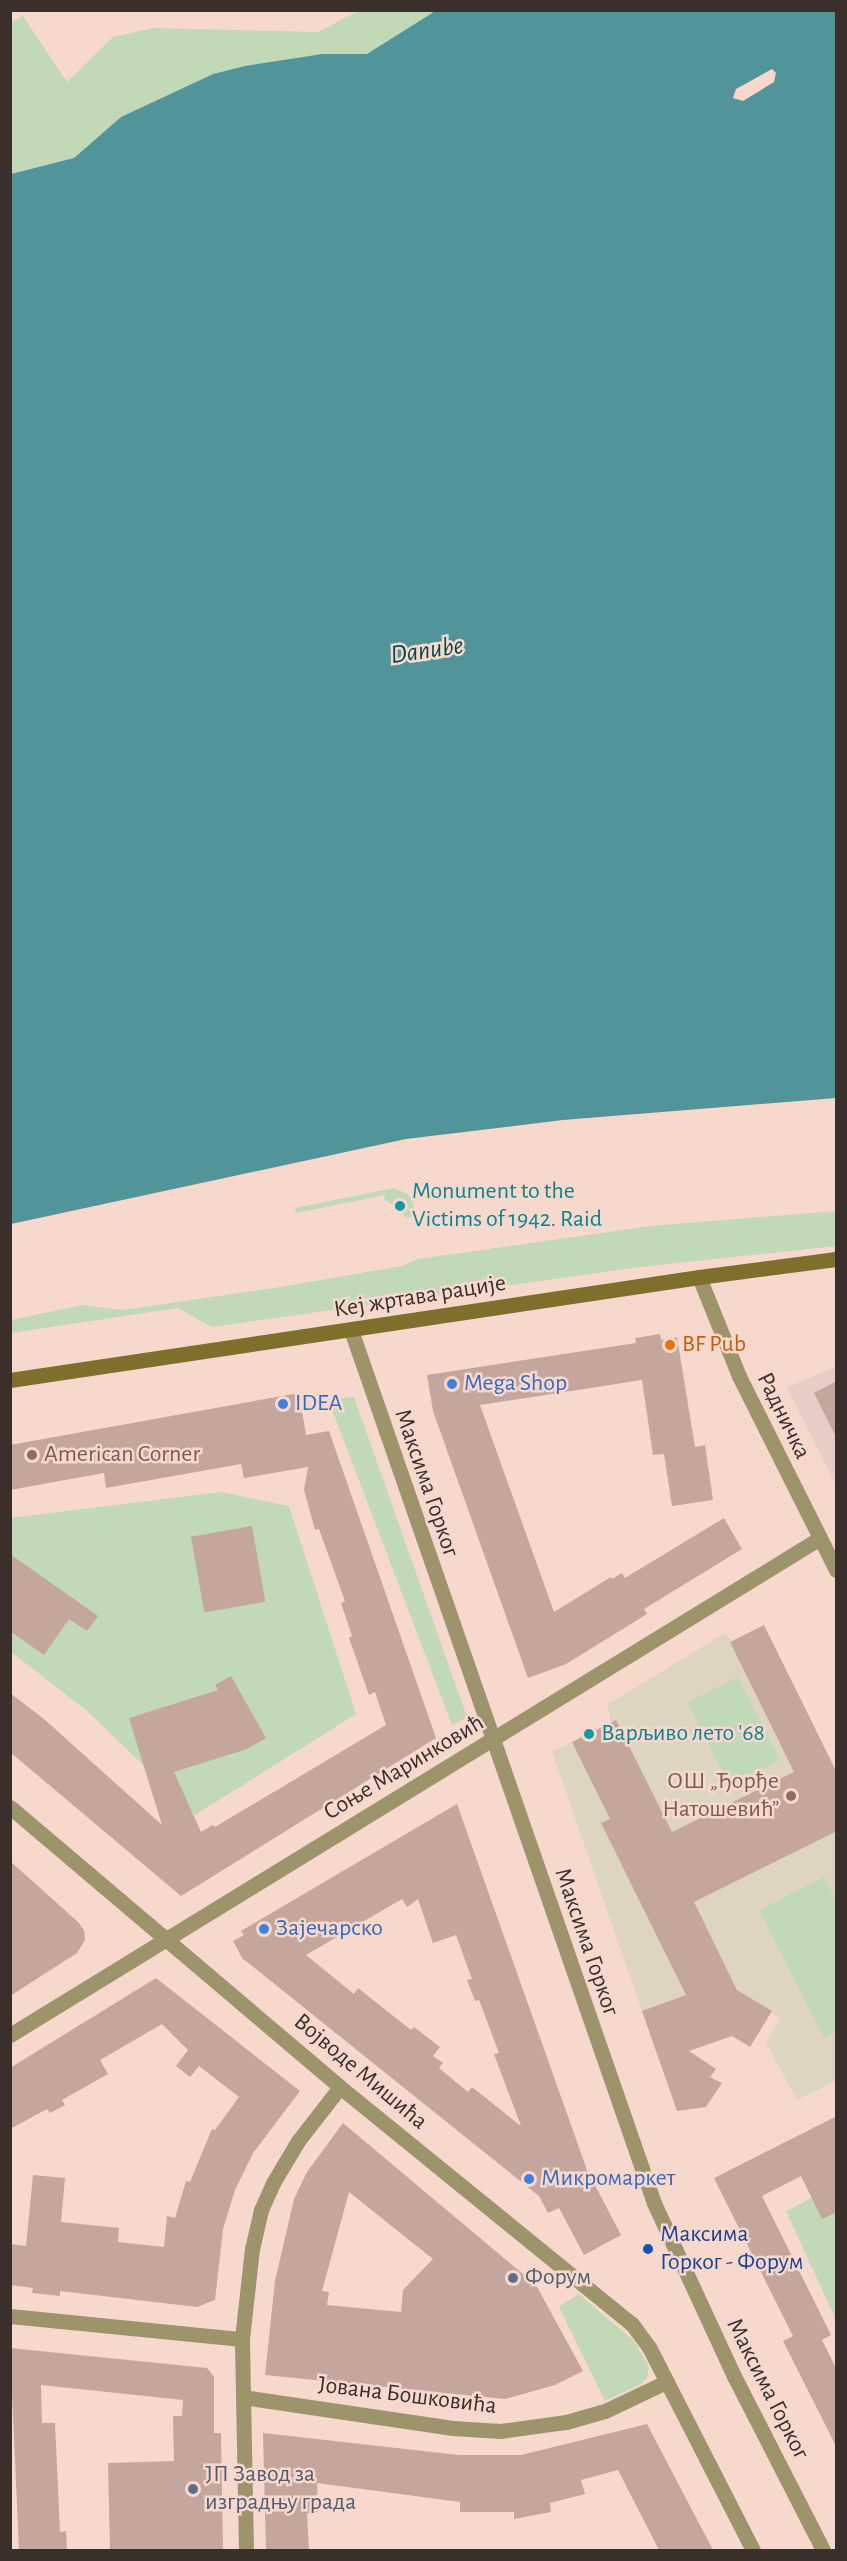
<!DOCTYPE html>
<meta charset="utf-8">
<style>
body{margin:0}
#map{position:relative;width:847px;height:2561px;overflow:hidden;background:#f7d8cd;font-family:"Alegreya Sans",sans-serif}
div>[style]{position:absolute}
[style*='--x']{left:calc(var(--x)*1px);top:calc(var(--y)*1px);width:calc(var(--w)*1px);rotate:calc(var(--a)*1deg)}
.commercial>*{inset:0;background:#e6cdc5}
.education>*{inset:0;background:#ded5c0}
.green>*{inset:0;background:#c1d9b7;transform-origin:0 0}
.water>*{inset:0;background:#51959b}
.building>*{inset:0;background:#c4a69d;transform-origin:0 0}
.minor>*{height:15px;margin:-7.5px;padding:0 7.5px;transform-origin:7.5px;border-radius:7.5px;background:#9e946b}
.tertiary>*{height:15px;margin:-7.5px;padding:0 7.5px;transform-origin:7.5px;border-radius:7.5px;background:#9e946b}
.secondary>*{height:15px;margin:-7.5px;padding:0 7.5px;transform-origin:7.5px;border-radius:7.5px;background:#7e6f2d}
.dots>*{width:16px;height:16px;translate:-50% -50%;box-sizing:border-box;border:3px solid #f7d8cd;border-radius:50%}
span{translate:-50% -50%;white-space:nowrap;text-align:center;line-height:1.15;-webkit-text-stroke:5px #f7d8cd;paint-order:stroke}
.culture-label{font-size:24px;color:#0d838f}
.left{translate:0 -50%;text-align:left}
.street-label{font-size:24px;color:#3b2f2b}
.food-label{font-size:24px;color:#c56008}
.shop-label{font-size:24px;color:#366cbe}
.education-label{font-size:24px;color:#785e54}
.right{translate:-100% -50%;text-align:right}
.transit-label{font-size:24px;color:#164399}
.service-label{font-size:24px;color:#4e5e75}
.water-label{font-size:26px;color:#06474c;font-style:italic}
.frame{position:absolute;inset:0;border:12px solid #3b2f2b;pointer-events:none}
</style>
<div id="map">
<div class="commercial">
<div style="clip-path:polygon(836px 1366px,836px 1485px,787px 1388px)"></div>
</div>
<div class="education">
<div style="clip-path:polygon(725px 1633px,836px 1773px,836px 2081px,797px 2100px,766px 2043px,780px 2018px,733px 1987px,686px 1995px,642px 2011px,552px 1752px,611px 1723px,607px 1705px)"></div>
</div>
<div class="green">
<div style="clip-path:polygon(358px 11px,437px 11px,368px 54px,322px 54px,245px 66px,213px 74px,121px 117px,74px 158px,11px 174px,10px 23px,23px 16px,67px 82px,113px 37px,153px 28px,318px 32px)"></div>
<div style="clip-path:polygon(394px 1188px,408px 1194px,413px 1202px,416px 1215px,407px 1218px,388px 1201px,385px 1201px,384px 1195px,296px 1213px,295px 1208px)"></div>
<div style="clip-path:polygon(836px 1211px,836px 1246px,640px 1267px,212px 1327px,178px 1308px,11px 1333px,11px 1320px,82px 1305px,123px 1310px,274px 1288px,402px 1266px,418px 1259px,651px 1226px)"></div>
<div style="clip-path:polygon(354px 1397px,467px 1717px,452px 1725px,328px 1399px)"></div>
<div style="clip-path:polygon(221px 1492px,289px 1506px,356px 1714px,195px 1815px,86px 1710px,11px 1652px,10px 1518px)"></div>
<div style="left:738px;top:1677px;width:93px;height:57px;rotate:63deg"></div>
<div style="clip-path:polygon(824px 1877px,836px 1901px,836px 2031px,824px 2038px,759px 1910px)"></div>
<div style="clip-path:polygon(836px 2186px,836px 2320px,786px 2211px)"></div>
<div style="clip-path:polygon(579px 2294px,634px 2341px,649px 2367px,647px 2377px,641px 2384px,605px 2401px,559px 2307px)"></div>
</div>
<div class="water">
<div style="clip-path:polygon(evenodd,437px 10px,836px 11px,836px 1098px,563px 1120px,406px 1139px,11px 1224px,11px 174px,74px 158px,121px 117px,213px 74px,245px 66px,322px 54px,367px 54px,437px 10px,772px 69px,776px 73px,774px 82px,743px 101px,733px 98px,736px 89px,772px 69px)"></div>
</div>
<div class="building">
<div style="clip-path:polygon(660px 1334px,661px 1340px,677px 1337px,695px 1447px,705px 1445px,713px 1500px,672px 1506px,664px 1454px,653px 1455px,642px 1380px,480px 1405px,554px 1612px,611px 1577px,612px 1579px,622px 1573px,625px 1578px,724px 1518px,742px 1549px,644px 1609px,647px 1614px,566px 1664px,528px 1678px,433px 1411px,427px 1375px,636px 1343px,635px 1338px)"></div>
<div style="clip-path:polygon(837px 1381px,837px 1439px,814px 1393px)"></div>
<div style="clip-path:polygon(299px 1393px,306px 1435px,329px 1431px,436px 1738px,181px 1896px,10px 1752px,10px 1693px,44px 1719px,162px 1825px,129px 1718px,218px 1690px,215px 1685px,231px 1676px,266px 1738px,247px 1749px,174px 1772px,201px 1832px,213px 1825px,215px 1827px,386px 1725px,375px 1692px,369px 1695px,349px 1638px,352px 1636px,341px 1603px,345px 1601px,319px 1529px,315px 1530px,304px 1490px,308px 1467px,244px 1478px,241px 1464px,106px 1488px,104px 1473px,10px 1490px,10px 1445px)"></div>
<div style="left:252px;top:1526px;width:77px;height:62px;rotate:80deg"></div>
<div style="clip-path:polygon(10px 1554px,98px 1616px,87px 1631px,69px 1619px,44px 1655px,10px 1631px)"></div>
<div style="clip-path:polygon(764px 1625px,837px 1773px,837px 1831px,694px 1902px,737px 1990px,772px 2011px,750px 2047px,732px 2036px,689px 2051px,716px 2069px,710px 2077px,722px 2083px,706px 2107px,677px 2111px,642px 2011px,686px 1995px,601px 1823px,610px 1819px,572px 1742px,616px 1720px,672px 1832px,794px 1772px,730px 1642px)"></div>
<div style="clip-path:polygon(evenodd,457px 1804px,587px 2170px,621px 2235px,584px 2255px,559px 2208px,548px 2213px,539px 2196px,242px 1958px,233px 1941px,244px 1935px,241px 1931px,457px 1804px,402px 1899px,407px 1907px,418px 1899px,433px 1943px,456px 1935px,472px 1979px,467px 1980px,475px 2001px,479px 2000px,499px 2053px,494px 2054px,521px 2126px,472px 2087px,468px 2092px,439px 2068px,443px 2063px,433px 2056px,440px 2047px,414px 2027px,411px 2030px,358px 1988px,354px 1994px,306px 1955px,402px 1899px)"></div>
<div style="clip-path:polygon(10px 1861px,78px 1922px,84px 1930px,85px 1940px,77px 1953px,10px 1996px)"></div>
<div style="clip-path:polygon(156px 1978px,300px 2091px,253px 2153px,235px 2190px,223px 2229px,215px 2300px,197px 2307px,60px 2291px,60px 2296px,32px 2293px,33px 2288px,10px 2285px,10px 2244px,26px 2246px,33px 2175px,65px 2178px,61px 2222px,119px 2228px,118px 2242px,164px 2247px,167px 2216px,175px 2218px,186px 2181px,190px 2182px,212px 2129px,215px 2130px,239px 2097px,199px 2066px,190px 2077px,176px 2066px,188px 2050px,162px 2024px,100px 2060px,108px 2074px,62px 2100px,65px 2105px,50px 2113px,47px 2109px,10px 2129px,10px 2068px)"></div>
<div style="clip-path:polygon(837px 2116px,837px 2212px,822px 2219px,801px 2176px,762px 2196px,831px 2335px,822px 2340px,837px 2370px,837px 2448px,783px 2341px,793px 2336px,714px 2178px)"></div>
<div style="clip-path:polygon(evenodd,343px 2123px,536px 2285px,583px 2371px,555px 2385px,505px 2399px,265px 2375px,275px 2281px,294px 2199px,307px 2172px,343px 2123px,349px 2192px,433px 2259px,403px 2290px,401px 2312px,327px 2305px,329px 2292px,322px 2291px,349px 2192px)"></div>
<div style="clip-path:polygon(10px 2348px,207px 2368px,214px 2377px,214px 2433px,221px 2433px,223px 2550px,110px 2550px,108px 2463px,174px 2461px,173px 2416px,182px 2416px,183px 2400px,41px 2385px,42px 2423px,55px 2423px,60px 2532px,66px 2531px,67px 2550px,19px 2550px)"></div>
<div style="clip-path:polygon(647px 2424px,713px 2550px,659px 2550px,618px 2470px,581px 2480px,585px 2494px,550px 2503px,551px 2512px,514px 2519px,514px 2512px,460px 2512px,460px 2502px,317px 2483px,318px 2512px,307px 2513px,309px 2550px,266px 2550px,263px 2433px,459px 2455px,521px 2455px)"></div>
</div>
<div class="minor">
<div style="--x:699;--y:1277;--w:107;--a:68"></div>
<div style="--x:739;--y:1376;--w:217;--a:63.4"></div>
<div style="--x:10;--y:1807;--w:433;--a:40.3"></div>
<div style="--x:340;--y:2087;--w:376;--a:39.1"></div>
<div style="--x:632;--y:2324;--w:29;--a:54"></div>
<div style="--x:649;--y:2347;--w:228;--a:62.9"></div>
<div style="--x:10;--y:2035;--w:950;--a:-31.53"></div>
<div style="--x:10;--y:2316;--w:233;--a:5.7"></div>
<div style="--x:243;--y:2397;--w:212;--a:8.4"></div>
<div style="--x:453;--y:2428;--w:47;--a:3.7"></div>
<div style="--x:500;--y:2431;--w:67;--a:-7.8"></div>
<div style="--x:566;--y:2422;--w:41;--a:-15.8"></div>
<div style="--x:605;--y:2411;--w:68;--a:-25.4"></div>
<div style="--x:246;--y:2550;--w:211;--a:-91.1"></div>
<div style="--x:242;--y:2339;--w:91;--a:-83.7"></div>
<div style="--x:252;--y:2249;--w:40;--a:-77"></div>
<div style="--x:261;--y:2210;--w:30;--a:-66"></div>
<div style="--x:273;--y:2183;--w:49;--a:-59.2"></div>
<div style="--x:298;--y:2141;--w:68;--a:-52.1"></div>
</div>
<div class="tertiary">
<div style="--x:351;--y:1330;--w:924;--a:70.86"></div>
<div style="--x:654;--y:2203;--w:191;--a:65.2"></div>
<div style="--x:734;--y:2376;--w:195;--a:62.9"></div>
</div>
<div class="secondary">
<div style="--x:10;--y:1380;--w:697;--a:-8.5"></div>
<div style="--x:699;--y:1277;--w:138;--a:-7.5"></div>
</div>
<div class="dots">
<div style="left:400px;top:1206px;background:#0f9aa8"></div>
<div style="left:670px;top:1345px;background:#e8710a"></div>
<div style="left:452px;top:1384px;background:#3f7fe0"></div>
<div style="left:283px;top:1404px;background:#3f7fe0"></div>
<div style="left:32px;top:1455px;background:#8d6e63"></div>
<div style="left:589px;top:1734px;background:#0f9aa8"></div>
<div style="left:791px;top:1796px;background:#8d6e63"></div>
<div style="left:264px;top:1929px;background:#3f7fe0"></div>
<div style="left:529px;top:2179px;background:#3f7fe0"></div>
<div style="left:648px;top:2249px;background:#1a4fb4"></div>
<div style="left:513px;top:2278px;background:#5c6f8a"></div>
<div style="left:193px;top:2489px;background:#5c6f8a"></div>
</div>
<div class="culture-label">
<span class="left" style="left:412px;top:1206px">Monument to the<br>Victims of 1942. Raid</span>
<span class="left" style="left:601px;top:1734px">Варљиво лето '68</span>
</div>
<div class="street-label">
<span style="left:420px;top:1297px;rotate:-9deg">Кеј жртава рације</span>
<span style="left:783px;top:1416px;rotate:64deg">Радничка</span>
<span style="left:426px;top:1483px;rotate:71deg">Максима Горког</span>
<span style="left:404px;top:1768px;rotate:-31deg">Соње Маринковић</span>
<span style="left:586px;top:1942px;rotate:71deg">Максима Горког</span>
<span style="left:360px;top:2072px;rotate:40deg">Војводе Мишића</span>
<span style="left:767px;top:2389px;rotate:63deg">Максима Горког</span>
<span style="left:407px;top:2396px;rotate:7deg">Јована Бошковића</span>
</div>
<div class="food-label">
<span class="left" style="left:682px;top:1345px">BF Pub</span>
</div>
<div class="shop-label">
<span class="left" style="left:464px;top:1384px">Mega Shop</span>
<span class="left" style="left:295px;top:1404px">IDEA</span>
<span class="left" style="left:276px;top:1929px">Зајечарско</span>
<span class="left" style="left:541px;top:2179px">Микромаркет</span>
</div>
<div class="education-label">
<span class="left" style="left:44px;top:1455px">American Corner</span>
<span class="right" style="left:779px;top:1796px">ОШ „Ђорђе<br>Натошевић”</span>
</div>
<div class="transit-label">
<span class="left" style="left:660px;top:2249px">Максима<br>Горког - Форум</span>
</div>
<div class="service-label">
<span class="left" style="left:525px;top:2278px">Форум</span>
<span class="left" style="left:205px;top:2489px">ЈП Завод за<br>изградњу града</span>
</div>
<div class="water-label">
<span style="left:427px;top:651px;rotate:-8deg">Danube</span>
</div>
<div class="frame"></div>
</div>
